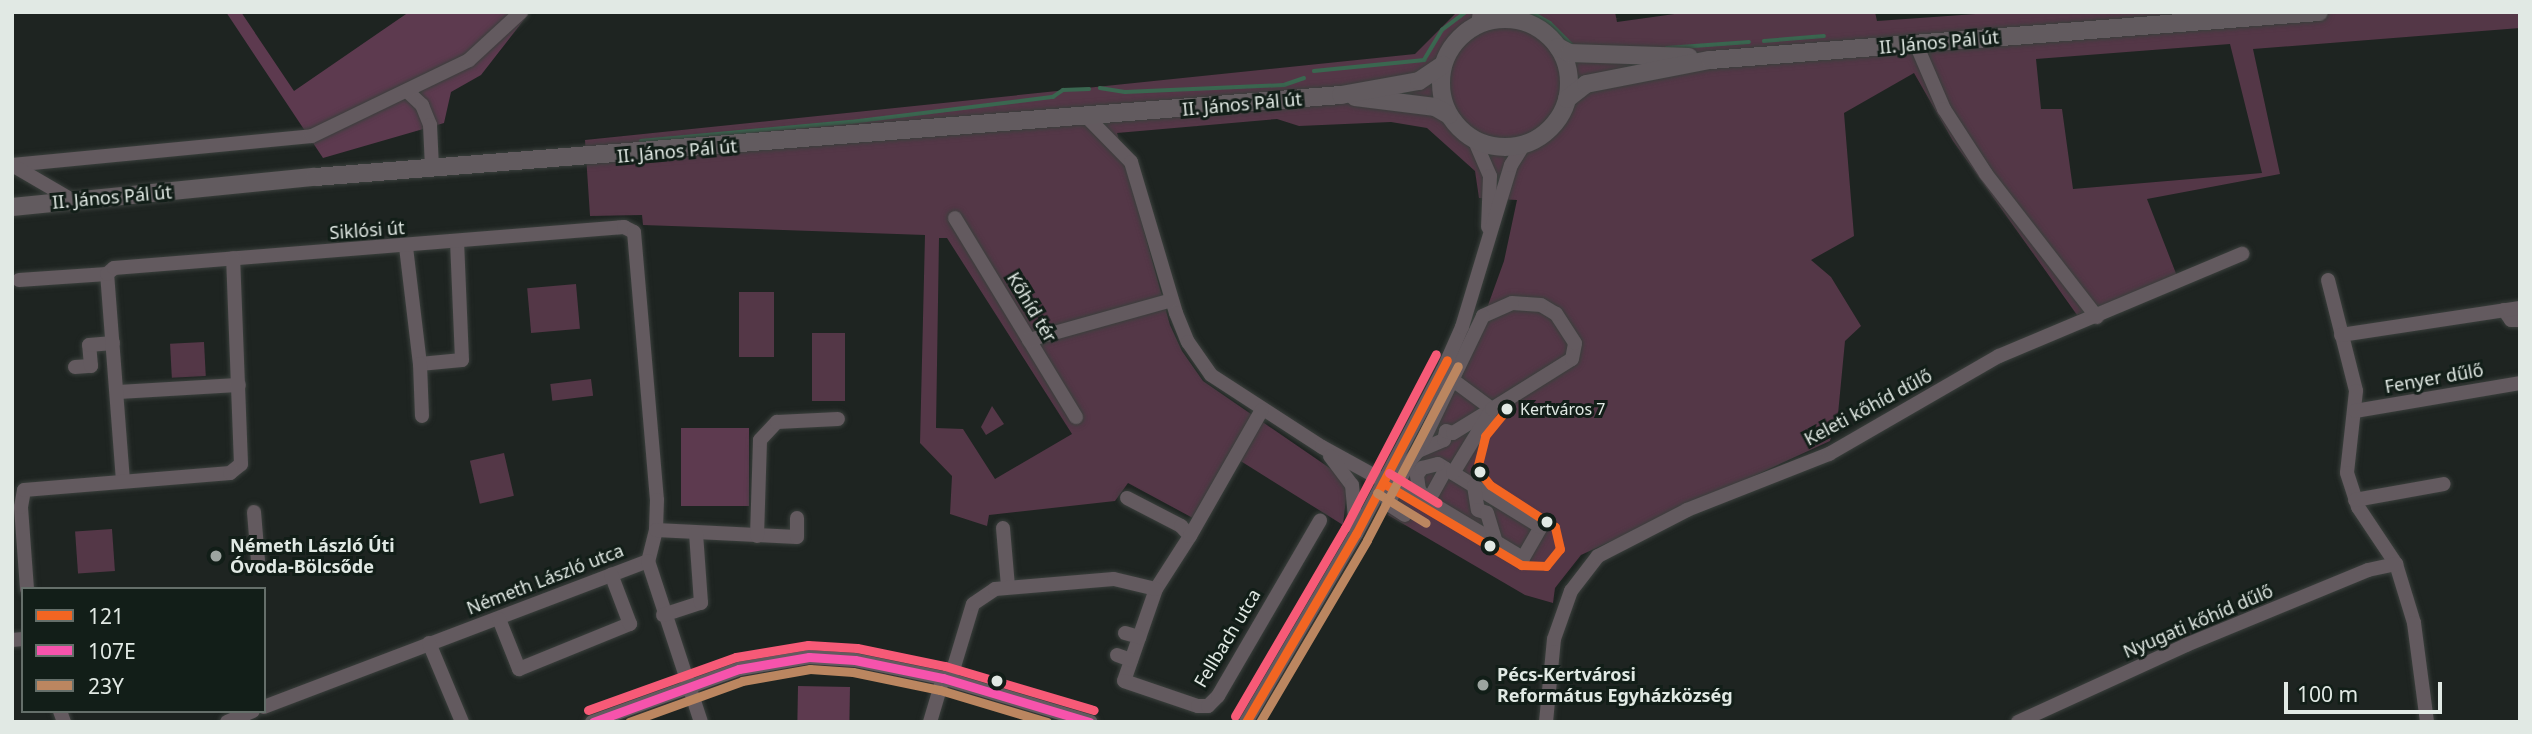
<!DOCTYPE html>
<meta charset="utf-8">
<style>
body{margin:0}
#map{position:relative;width:2532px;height:734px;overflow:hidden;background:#1e2421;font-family:"Noto Sans",sans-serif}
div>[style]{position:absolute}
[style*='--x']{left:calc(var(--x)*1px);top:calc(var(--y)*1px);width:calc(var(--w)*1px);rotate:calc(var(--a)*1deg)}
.green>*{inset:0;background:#543747;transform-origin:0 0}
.forest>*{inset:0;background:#5d3a4f;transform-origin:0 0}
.stream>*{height:3.5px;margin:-1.75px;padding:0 1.75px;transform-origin:1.75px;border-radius:1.75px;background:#3a6750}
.roads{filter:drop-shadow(0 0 2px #3a3f3c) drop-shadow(0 0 2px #3a3f3c)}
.minor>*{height:14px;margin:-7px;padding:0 7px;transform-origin:7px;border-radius:7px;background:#635a5f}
.major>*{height:18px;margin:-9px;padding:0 9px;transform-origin:9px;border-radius:9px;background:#625b5f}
.major>.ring{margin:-9px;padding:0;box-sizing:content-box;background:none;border:18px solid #625b5f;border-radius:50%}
.bus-1>*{height:9px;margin:-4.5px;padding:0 4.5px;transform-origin:4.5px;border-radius:4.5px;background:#f26522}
.bus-2>*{height:9px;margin:-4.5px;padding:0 4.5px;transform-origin:4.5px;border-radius:4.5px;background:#f653ac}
.bus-3>*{height:9px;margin:-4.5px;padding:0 4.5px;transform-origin:4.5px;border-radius:4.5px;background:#bb8660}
.bus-4>*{height:9px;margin:-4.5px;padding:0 4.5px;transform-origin:4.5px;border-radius:4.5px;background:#f75a77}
.dots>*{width:19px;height:19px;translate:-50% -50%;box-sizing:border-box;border:4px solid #121e18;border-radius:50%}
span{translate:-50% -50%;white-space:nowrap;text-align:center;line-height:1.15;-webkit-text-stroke:6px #121e18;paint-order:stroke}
.bus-label{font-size:16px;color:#e1e9e4}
.left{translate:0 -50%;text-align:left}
.street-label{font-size:18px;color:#e1e9e4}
.poi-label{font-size:18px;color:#e1e9e4;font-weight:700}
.frame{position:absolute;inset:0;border:14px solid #e1e9e4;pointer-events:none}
.legend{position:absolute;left:21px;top:587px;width:245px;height:126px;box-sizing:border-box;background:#121e18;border:2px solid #656f6a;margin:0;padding:9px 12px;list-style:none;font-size:21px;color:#e1e9e4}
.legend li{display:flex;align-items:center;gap:14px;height:35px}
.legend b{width:35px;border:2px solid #656f6a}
.scale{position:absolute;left:2284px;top:682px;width:158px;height:32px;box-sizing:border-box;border:4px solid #e1e9e4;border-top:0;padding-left:9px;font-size:21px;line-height:24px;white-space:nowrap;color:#e1e9e4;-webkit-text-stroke:5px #121e18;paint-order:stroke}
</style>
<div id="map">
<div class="green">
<div style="clip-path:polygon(evenodd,1457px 12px,1615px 12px,1617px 22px,1689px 12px,1875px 12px,1877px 21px,2004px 12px,2520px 12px,2520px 28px,2253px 49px,2280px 174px,2147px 199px,2177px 276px,2077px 315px,1953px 141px,1914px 73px,1844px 113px,1854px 236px,1811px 260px,1831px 277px,1861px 326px,1845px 341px,1838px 414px,1830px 441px,1581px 555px,1555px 588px,1553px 603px,1525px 595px,1388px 515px,1470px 355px,1504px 261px,1517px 200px,1479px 198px,1475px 171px,1427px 128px,1391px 122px,1299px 126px,1277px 119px,1117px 133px,1170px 325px,1182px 351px,1203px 381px,1334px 471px,1347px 490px,1343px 525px,1239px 460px,1202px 523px,1128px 483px,1115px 501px,989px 515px,987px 526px,950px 514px,952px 476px,920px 443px,925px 235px,643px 225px,642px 215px,590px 216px,585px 140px,1415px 54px,1457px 12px,2230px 44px,2262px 173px,2073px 189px,2062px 109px,2041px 109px,2036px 59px,2230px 44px,1457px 12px,939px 238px,947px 238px,1072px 434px,995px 479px,963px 429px,936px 428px,939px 238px)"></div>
<div style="left:576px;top:284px;width:45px;height:49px;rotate:85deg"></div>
<div style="left:739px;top:292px;width:35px;height:65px"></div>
<div style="left:812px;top:333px;width:33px;height:68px"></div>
<div style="left:204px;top:342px;width:34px;height:34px;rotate:87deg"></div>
<div style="left:591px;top:379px;width:17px;height:41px;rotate:83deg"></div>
<div style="clip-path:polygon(992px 406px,1004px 424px,986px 435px,981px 427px)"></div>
<div style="left:504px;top:453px;width:44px;height:35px;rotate:77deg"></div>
<div style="left:112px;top:529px;width:42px;height:37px;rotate:86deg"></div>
</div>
<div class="forest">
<div style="clip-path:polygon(226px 12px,241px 12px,294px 91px,409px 12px,530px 12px,481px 75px,451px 92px,444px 123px,323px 158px)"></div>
<div style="left:681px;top:428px;width:68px;height:78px"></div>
<div style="left:798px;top:686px;width:52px;height:36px;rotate:1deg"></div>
</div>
<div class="stream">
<div style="--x:1531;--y:12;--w:22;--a:30"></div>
<div style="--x:1550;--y:23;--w:31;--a:45"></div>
<div style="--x:1764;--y:41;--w:60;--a:-4.8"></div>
<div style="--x:1667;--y:48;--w:82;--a:-4.2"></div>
<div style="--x:1314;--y:71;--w:111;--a:-5.7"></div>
<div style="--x:1424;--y:60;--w:35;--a:-59"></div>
<div style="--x:1442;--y:30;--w:30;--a:-37"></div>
<div style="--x:1100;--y:88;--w:25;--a:9"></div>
<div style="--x:1125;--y:92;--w:159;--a:-2.5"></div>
<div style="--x:1284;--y:85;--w:21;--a:-19"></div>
<div style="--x:641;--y:141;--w:211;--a:-5.2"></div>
<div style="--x:851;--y:122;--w:204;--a:-7.1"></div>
<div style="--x:1053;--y:97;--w:12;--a:-35"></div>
<div style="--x:1063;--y:90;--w:26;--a:-2"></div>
</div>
<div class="roads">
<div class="minor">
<div style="--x:1506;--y:12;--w:15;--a:32"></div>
<div style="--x:1478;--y:24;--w:12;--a:-81"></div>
<div style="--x:1916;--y:44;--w:71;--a:66.7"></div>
<div style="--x:1944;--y:109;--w:77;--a:57.1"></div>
<div style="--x:1986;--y:174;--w:181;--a:52.2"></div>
<div style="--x:407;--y:91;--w:21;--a:43"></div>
<div style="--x:422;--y:105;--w:22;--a:68"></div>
<div style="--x:430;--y:125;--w:42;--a:87.3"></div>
<div style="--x:1087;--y:117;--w:63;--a:45.6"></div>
<div style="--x:1131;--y:162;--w:158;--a:73.4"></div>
<div style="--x:1176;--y:313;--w:31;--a:68"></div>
<div style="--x:1188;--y:342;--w:40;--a:55.1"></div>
<div style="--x:1211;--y:375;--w:132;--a:33"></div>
<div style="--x:1322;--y:447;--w:71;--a:28.7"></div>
<div style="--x:1474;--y:139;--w:40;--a:66.6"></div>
<div style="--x:1490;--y:176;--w:51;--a:92.2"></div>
<div style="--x:12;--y:165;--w:301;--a:-5.5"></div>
<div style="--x:312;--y:136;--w:174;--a:-25.8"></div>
<div style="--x:469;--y:60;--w:71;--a:-42.7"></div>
<div style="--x:12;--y:165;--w:69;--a:30.3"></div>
<div style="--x:955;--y:218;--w:233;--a:58.7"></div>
<div style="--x:406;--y:247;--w:118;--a:83.2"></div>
<div style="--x:420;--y:364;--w:42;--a:-5.4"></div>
<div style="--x:462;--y:360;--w:118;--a:-92.4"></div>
<div style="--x:19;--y:280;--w:88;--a:-3.9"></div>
<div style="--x:2328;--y:280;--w:114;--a:75.8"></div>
<div style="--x:2356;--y:391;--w:82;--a:96.3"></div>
<div style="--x:2347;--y:473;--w:36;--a:72"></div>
<div style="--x:2358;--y:507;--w:69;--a:56.3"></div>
<div style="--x:2396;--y:564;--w:62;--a:73"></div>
<div style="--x:2414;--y:623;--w:100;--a:82.5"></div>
<div style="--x:2504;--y:310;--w:12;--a:55"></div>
<div style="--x:2511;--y:320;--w:9;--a:0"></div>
<div style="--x:2341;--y:335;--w:181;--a:-8.6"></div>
<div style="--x:1029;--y:340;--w:148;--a:-15.6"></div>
<div style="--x:420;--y:364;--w:52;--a:87.8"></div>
<div style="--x:75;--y:367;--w:16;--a:-4"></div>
<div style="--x:91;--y:366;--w:21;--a:-95"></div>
<div style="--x:89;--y:345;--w:24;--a:-5"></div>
<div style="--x:117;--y:392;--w:122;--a:-3.3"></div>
<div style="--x:2355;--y:411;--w:167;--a:-9.6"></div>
<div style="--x:1418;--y:451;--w:28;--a:-23"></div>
<div style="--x:1444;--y:440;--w:9;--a:-77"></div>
<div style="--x:1446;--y:431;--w:7;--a:16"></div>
<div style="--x:1453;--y:433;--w:46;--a:-31.6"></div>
<div style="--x:1492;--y:409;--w:49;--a:-143.4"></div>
<div style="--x:1330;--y:456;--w:36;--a:53"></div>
<div style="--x:1352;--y:485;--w:44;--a:84.8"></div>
<div style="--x:1438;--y:464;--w:9;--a:32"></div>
<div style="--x:1446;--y:469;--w:37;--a:119"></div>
<div style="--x:1428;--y:501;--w:14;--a:-129"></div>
<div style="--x:1419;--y:490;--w:15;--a:-98"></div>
<div style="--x:1417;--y:475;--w:9;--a:-54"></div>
<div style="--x:1422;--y:468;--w:16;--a:-14"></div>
<div style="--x:123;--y:481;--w:208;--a:-94.4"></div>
<div style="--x:107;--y:274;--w:9;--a:-41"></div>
<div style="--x:114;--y:268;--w:512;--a:-4.6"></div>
<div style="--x:624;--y:227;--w:11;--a:27"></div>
<div style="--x:634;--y:232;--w:269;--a:85.1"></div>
<div style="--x:657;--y:500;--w:30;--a:92"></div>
<div style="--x:656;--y:530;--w:32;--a:104"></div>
<div style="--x:648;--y:561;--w:411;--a:159.2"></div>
<div style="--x:1398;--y:483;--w:146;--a:31"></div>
<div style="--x:1523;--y:558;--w:36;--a:-60"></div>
<div style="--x:1541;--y:527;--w:103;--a:-148.5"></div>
<div style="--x:1453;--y:473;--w:75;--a:-58.6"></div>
<div style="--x:1492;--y:409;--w:94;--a:-32"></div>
<div style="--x:1572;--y:359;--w:16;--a:-79"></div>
<div style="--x:1575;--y:343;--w:35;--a:-123"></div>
<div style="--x:1556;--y:314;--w:17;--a:-149"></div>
<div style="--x:1541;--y:305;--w:29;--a:-176"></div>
<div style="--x:1512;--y:303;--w:32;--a:156"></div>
<div style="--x:1483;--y:316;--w:150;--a:115.7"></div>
<div style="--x:1418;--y:451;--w:13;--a:129"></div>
<div style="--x:1410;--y:461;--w:25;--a:119"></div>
<div style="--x:1398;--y:483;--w:23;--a:115"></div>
<div style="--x:1388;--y:504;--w:20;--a:33"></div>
<div style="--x:1474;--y:486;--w:24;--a:81"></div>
<div style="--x:1478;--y:510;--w:9;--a:18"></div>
<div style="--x:1487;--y:513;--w:30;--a:73"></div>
<div style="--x:1127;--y:498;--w:61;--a:27.4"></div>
<div style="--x:1181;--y:526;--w:13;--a:48"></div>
<div style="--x:1190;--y:536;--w:63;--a:122.7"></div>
<div style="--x:1156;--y:589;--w:97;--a:109.2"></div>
<div style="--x:1124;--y:681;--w:78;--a:18.7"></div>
<div style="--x:1198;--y:706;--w:10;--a:0"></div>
<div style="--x:1208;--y:706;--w:14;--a:-45"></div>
<div style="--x:1218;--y:696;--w:203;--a:-59.8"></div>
<div style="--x:2355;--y:500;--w:90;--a:-10.2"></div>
<div style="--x:254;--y:512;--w:49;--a:85.3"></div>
<div style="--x:1003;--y:528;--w:58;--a:85.1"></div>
<div style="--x:656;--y:530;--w:141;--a:2.8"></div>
<div style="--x:797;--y:537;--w:19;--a:-90"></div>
<div style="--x:757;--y:536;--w:96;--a:-88.2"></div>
<div style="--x:760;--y:440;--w:25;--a:-47"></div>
<div style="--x:777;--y:422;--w:61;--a:-2.8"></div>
<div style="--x:1190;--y:536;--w:145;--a:-60.3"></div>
<div style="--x:648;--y:561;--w:169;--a:71.8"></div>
<div style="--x:27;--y:589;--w:82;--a:-94.2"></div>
<div style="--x:21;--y:507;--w:17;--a:-80"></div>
<div style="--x:24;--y:490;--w:207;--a:-4.7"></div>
<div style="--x:230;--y:473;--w:14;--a:-39"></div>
<div style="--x:241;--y:464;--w:206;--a:-92.2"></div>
<div style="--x:663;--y:615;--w:40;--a:-18"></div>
<div style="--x:701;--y:603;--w:70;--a:-94.1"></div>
<div style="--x:499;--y:619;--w:54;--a:68.2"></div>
<div style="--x:519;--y:669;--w:120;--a:-22.1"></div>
<div style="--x:630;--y:624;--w:53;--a:-110.8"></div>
<div style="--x:1125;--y:633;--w:15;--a:16"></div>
<div style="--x:12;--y:640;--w:11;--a:-5"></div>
<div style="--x:429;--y:643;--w:86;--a:67.3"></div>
<div style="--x:1117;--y:655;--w:15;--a:20"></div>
<div style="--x:950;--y:680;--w:79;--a:-73.2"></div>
<div style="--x:973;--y:604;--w:27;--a:-34"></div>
<div style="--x:995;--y:589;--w:119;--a:-4.8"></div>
<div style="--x:1114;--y:579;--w:43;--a:13.4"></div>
<div style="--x:60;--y:711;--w:12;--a:70"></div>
<div style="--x:227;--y:722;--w:28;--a:-23"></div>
<div style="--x:592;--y:722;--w:156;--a:-19.8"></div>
<div style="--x:739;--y:669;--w:71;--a:-9.7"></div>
<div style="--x:809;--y:657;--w:46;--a:3.7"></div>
<div style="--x:855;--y:660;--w:90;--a:11.6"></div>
<div style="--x:943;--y:678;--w:154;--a:16.6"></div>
<div style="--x:930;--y:722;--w:46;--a:-73.5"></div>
<div style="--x:1246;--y:722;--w:218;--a:-59.7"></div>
<div style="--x:1356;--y:534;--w:186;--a:-62.1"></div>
<div style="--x:1443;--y:370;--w:47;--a:-66.2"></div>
<div style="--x:1462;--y:327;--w:169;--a:-73.2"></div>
<div style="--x:1511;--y:165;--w:25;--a:-58"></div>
<div style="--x:1546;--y:722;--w:83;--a:-84.5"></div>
<div style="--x:1554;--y:639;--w:51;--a:-70.5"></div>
<div style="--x:1571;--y:591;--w:44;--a:-52.4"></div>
<div style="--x:1598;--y:556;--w:100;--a:-27.3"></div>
<div style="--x:1687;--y:510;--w:153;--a:-21.5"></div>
<div style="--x:1829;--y:454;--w:196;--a:-30"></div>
<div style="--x:1999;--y:356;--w:264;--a:-22.8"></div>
<div style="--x:2018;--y:722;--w:185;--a:-24.6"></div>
<div style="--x:2186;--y:645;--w:197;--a:-22.4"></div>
<div style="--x:2368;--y:570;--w:29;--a:-12"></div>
</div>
<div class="major">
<div class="ring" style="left:1441px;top:19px;width:110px;height:110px"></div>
<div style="--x:1558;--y:47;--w:13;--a:27"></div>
<div style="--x:1570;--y:53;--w:119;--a:1.9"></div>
<div style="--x:1355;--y:97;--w:81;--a:7.1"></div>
<div style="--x:1435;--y:107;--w:16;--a:30"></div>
<div style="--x:1567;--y:99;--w:24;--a:-38"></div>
<div style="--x:1586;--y:84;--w:126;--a:-11"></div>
<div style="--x:1710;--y:60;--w:611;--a:-4.51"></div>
<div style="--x:12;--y:207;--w:304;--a:-5.7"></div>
<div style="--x:315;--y:177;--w:1029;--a:-4.57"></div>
<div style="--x:1341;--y:95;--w:79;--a:-10.2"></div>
<div style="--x:1419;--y:81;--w:29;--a:-34"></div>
</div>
</div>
<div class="bus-1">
<div style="--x:1383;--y:483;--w:161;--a:30.7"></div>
<div style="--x:1521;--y:565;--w:25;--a:2"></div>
<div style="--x:1546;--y:566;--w:22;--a:-51"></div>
<div style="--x:1560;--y:549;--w:23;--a:-103"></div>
<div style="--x:1555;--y:527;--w:77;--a:-147.1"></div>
<div style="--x:1490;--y:485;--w:21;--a:-129"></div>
<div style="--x:1477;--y:469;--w:34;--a:-76"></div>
<div style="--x:1485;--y:436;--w:35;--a:-51"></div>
<div style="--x:1246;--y:722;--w:218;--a:-59.7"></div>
<div style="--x:1356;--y:534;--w:196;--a:-62.4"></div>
</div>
<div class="bus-2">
<div style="--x:593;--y:722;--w:155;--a:-20"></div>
<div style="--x:739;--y:669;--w:71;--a:-9.7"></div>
<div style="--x:809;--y:657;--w:46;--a:3.7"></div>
<div style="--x:855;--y:660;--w:90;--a:11.6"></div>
<div style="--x:943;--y:678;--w:153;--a:16.7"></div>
</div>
<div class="bus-3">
<div style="--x:1377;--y:493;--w:57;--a:31.5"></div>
<div style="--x:629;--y:722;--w:120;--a:-19.9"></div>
<div style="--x:742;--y:681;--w:69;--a:-10"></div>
<div style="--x:810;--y:669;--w:43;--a:4"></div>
<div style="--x:853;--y:672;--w:89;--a:11.7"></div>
<div style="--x:940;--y:690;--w:112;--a:16.7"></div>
<div style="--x:1260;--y:722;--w:211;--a:-59.5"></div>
<div style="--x:1367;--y:540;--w:196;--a:-62.4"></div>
</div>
<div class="bus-4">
<div style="--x:1389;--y:473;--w:57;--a:31.5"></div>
<div style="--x:588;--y:710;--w:157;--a:-19.7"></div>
<div style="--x:736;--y:657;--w:73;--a:-9.5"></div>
<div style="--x:808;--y:645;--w:49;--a:3.5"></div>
<div style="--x:857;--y:648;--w:90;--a:11.6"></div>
<div style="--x:945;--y:666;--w:155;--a:16.5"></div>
<div style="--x:1235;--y:716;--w:218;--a:-59.7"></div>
<div style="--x:1345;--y:528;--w:196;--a:-62.4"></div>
</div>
<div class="dots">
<div style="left:1507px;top:409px;background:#e1e9e4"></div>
<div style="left:1480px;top:472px;background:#e1e9e4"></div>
<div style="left:1547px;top:522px;background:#e1e9e4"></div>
<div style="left:1490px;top:546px;background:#e1e9e4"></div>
<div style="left:216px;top:556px;background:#9da4a0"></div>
<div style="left:997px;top:681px;background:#e1e9e4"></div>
<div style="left:1483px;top:685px;background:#9da4a0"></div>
</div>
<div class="bus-label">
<span class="left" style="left:1520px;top:409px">Kertváros 7</span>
</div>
<div class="street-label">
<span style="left:1939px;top:42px;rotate:-5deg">II. János Pál út</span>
<span style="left:1242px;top:104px;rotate:-5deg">II. János Pál út</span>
<span style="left:677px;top:151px;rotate:-5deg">II. János Pál út</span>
<span style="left:112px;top:197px;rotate:-5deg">II. János Pál út</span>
<span style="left:367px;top:230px;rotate:-4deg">Siklósi út</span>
<span style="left:1032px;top:307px;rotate:59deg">Kőhíd tér</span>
<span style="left:2434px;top:378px;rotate:-10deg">Fenyer dűlő</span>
<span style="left:1868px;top:407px;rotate:-28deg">Keleti kőhíd dűlő</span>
<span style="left:545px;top:579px;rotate:-21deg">Németh László utca</span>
<span style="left:2198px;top:621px;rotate:-23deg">Nyugati kőhíd dűlő</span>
<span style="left:1227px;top:638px;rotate:-59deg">Fellbach utca</span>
</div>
<div class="poi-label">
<span class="left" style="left:230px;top:556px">Németh László Úti<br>Óvoda-Bölcsőde</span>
<span class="left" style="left:1497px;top:685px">Pécs-Kertvárosi<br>Református Egyházközség</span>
</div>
<div class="frame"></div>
<ul class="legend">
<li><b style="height:9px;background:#f26522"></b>121</li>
<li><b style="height:9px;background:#f653ac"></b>107E</li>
<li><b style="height:9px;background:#bb8660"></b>23Y</li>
</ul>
<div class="scale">100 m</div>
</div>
